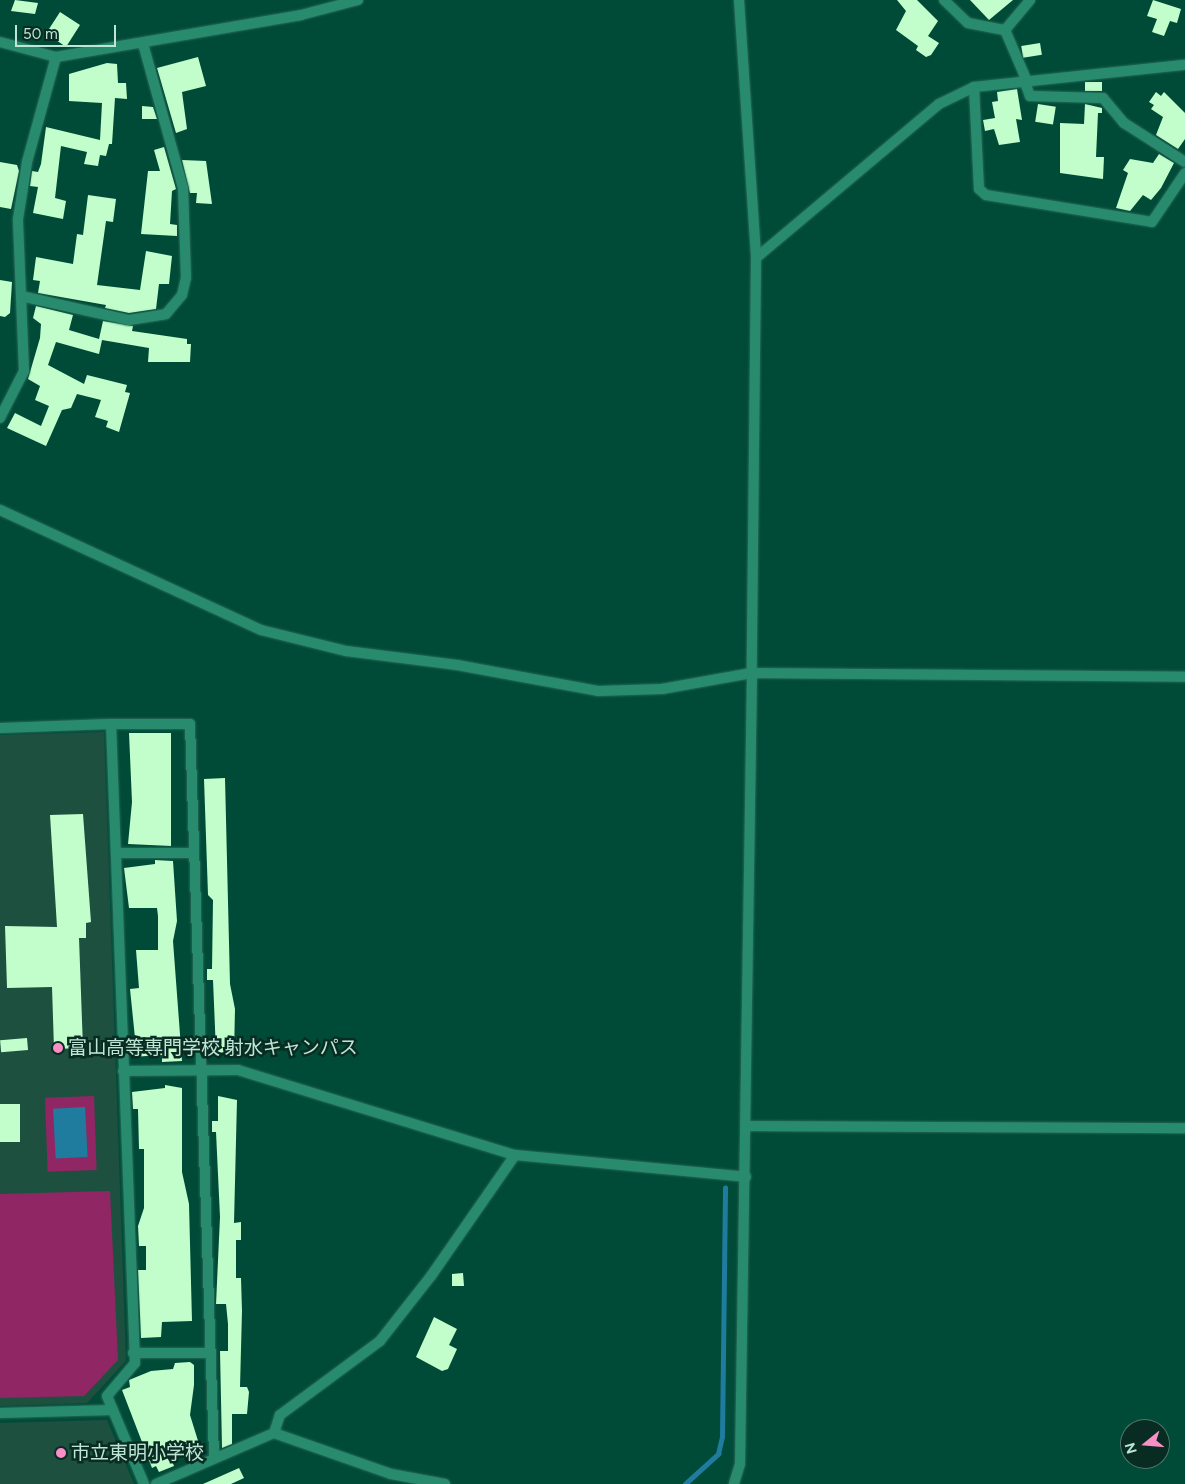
<!DOCTYPE html>
<meta charset="utf-8">
<style>
body{margin:0}
#map{position:relative;width:1185px;height:1484px;overflow:hidden;background:#004b38;font-family:Figtree,"Noto Sans JP",sans-serif}
div>[style]{position:absolute}
[style*='--x']{left:calc(var(--x)*1px);top:calc(var(--y)*1px);width:calc(var(--w)*1px);rotate:calc(var(--a)*1deg)}
.built>*{inset:0;background:#1e5040}
.green>*{inset:0;background:#902664;transform-origin:0 0}
.water>*{inset:0;background:#1f7c9f;transform-origin:0 0}
.stream>*{height:4.5px;margin:-2.25px;padding:0 2.25px;transform-origin:2.25px;border-radius:2.25px;background:#1f7c9f}
.building>*{inset:0;background:#c2fecb;transform-origin:0 0}
.roads{filter:drop-shadow(0 0 1px #266a57) drop-shadow(0 0 1px #266a57)}
.minor>*{height:10px;margin:-5px;padding:0 5px;transform-origin:5px;border-radius:5px;background:#298b6e}
.tertiary>*{height:10px;margin:-5px;padding:0 5px;transform-origin:5px;border-radius:5px;background:#298b6e}
.dots>*{width:14px;height:14px;translate:-50% -50%;box-sizing:border-box;border:2px solid #082c21;border-radius:50%}
span{translate:-50% -50%;white-space:nowrap;text-align:center;line-height:1.15;-webkit-text-stroke:5px #082c21;paint-order:stroke}
.poi-label{font-size:19px;color:#bee5d5}
.left{translate:0 -50%;text-align:left}
.north{position:absolute;left:1120px;top:1419px;width:50px;height:50px;box-sizing:border-box;background:#082c21;border:1px solid #517669;border-radius:50%;rotate:253deg;font-size:14px;font-weight:700;line-height:20px;text-align:center;color:#bee5d5}
.north::after{content:'';display:block;margin:auto;width:18px;height:22px;background:#fa8fc6;clip-path:polygon(50% 0,100% 100%,50% 72%,0 100%)}
.scale{position:absolute;left:15px;top:25px;width:101px;height:22px;box-sizing:border-box;border:2px solid #bee5d5;border-top:0;padding-left:6px;font-size:15px;line-height:18px;white-space:nowrap;color:#bee5d5;-webkit-text-stroke:4px #082c21;paint-order:stroke}
</style>
<div id="map">
<div class="built">
<div style="clip-path:polygon(104px 732px,126px 1361px,87px 1403px,0 1406px,0 735px)"></div>
<div style="clip-path:polygon(107px 1420px,134px 1484px,0 1484px,0 1423px)"></div>
</div>
<div class="green">
<div style="left:94px;top:1096px;width:74px;height:49px;rotate:88deg"></div>
<div style="clip-path:polygon(110px 1191px,118px 1360px,84px 1396px,0 1398px,0 1194px)"></div>
</div>
<div class="water">
<div style="left:85px;top:1107px;width:50px;height:32px;rotate:87deg"></div>
</div>
<div class="stream">
<div style="--x:685;--y:1484;--w:45;--a:-42.3"></div>
<div style="--x:718;--y:1454;--w:17;--a:-77"></div>
<div style="--x:722;--y:1437;--w:249;--a:-89.3"></div>
</div>
<div class="building">
<div style="clip-path:polygon(15px 0,38px 3px,35px 14px,11px 11px)"></div>
<div style="clip-path:polygon(897px 0,917px 0,938px 21px,928px 36px,939px 43px,931px 55px,926px 57px,916px 50px,918px 46px,896px 30px,906px 11px)"></div>
<div style="clip-path:polygon(970px 0,1013px 0,989px 20px)"></div>
<div style="clip-path:polygon(1153px 0,1181px 9px,1177px 23px,1170px 21px,1164px 36px,1152px 32px,1157px 19px,1147px 16px)"></div>
<div style="clip-path:polygon(60px 12px,80px 25px,66px 47px,49px 35px,52px 31px,49px 29px)"></div>
<div style="left:1040px;top:43px;width:12px;height:19px;rotate:81deg"></div>
<div style="clip-path:polygon(198px 57px,206px 86px,182px 92px,187px 129px,176px 133px,157px 68px)"></div>
<div style="clip-path:polygon(107px 63px,117px 64px,118px 83px,126px 83px,127px 99px,115px 98px,112px 144px,109px 144px,106px 156px,100px 155px,98px 166px,84px 164px,87px 152px,61px 146px,55px 198px,66px 201px,63px 219px,33px 213px,38px 187px,30px 186px,32px 171px,38px 172px,41px 164px,46px 127px,100px 140px,102px 103px,69px 101px,69px 74px)"></div>
<div style="left:1102px;top:82px;width:9px;height:17px;rotate:90deg"></div>
<div style="clip-path:polygon(1017px 89px,1022px 120px,1016px 119px,1020px 142px,999px 145px,994px 129px,985px 131px,983px 120px,995px 118px,992px 102px,998px 101px,997px 92px)"></div>
<div style="clip-path:polygon(1156px 92px,1161px 96px,1164px 92px,1185px 113px,1185px 139px,1178px 149px,1156px 135px,1163px 117px,1151px 109px,1154px 105px,1149px 102px)"></div>
<div style="left:1038px;top:104px;width:18px;height:18px;rotate:9deg"></div>
<div style="clip-path:polygon(1085px 104px,1102px 108px,1102px 113px,1098px 113px,1096px 157px,1104px 157px,1103px 179px,1060px 173px,1060px 123px,1084px 124px)"></div>
<div style="clip-path:polygon(142px 106px,153px 107px,157px 119px,142px 119px)"></div>
<div style="clip-path:polygon(164px 147px,176px 189px,172px 191px,170px 224px,177px 225px,177px 236px,141px 234px,148px 171px,160px 171px,154px 150px)"></div>
<div style="clip-path:polygon(1159px 154px,1174px 163px,1161px 188px,1151px 200px,1143px 195px,1130px 211px,1116px 208px,1128px 173px,1123px 170px,1130px 159px,1153px 163px)"></div>
<div style="clip-path:polygon(182px 160px,206px 161px,212px 204px,196px 203px,197px 193px,190px 193px)"></div>
<div style="clip-path:polygon(0 162px,17px 165px,19px 171px,11px 209px,0 207px)"></div>
<div style="clip-path:polygon(88px 195px,116px 199px,113px 222px,106px 221px,97px 285px,140px 290px,146px 251px,172px 256px,169px 284px,159px 284px,156px 309px,129px 313px,105px 308px,106px 305px,38px 293px,40px 281px,33px 280px,36px 257px,73px 264px,77px 234px,83px 235px)"></div>
<div style="clip-path:polygon(0 280px,12px 282px,10px 313px,5px 317px,0 316px)"></div>
<div style="clip-path:polygon(36px 306px,73px 315px,69px 330px,99px 339px,103px 321px,133px 326px,132px 331px,187px 339px,187px 344px,191px 344px,190px 362px,148px 362px,149px 348px,102px 340px,99px 354px,56px 342px,48px 365px,84px 384px,87px 375px,127px 385px,125px 392px,130px 393px,119px 432px,106px 427px,108px 421px,95px 417px,101px 400px,77px 394px,71px 408px,62px 410px,46px 446px,7px 428px,15px 413px,41px 426px,49px 406px,35px 400px,40px 386px,28px 379px,40px 338px,41px 324px,33px 318px)"></div>
<div style="clip-path:polygon(129px 733px,171px 733px,171px 846px,128px 844px,132px 802px)"></div>
<div style="clip-path:polygon(225px 778px,230px 984px,235px 1009px,234px 1054px,216px 1052px,213px 980px,207px 980px,207px 969px,212px 969px,213px 900px,208px 895px,204px 779px)"></div>
<div style="clip-path:polygon(83px 814px,91px 922px,86px 923px,86px 938px,79px 938px,83px 1048px,54px 1049px,52px 987px,7px 988px,5px 926px,57px 927px,50px 815px)"></div>
<div style="clip-path:polygon(155px 860px,173px 861px,177px 921px,173px 941px,182px 1061px,162px 1062px,162px 1055px,131px 1057px,130px 1039px,135px 1038px,130px 989px,139px 988px,136px 950px,158px 950px,158px 916px,157px 908px,129px 908px,124px 868px,155px 864px)"></div>
<div style="left:27px;top:1038px;width:12px;height:27px;rotate:85deg"></div>
<div style="clip-path:polygon(165px 1085px,182px 1088px,182px 1172px,189px 1204px,192px 1321px,162px 1322px,161px 1337px,141px 1338px,138px 1270px,146px 1270px,146px 1246px,139px 1246px,138px 1226px,144px 1208px,144px 1149px,139px 1149px,138px 1109px,133px 1109px,132px 1092px,165px 1088px)"></div>
<div style="clip-path:polygon(218px 1096px,237px 1100px,234px 1223px,241px 1222px,241px 1240px,236px 1240px,236px 1278px,241px 1278px,242px 1311px,240px 1387px,247px 1387px,249px 1392px,247px 1414px,232px 1414px,232px 1444px,222px 1448px,220px 1351px,228px 1351px,228px 1324px,226px 1304px,216px 1304px,220px 1217px,216px 1132px,212px 1132px,212px 1121px,218px 1121px)"></div>
<div style="left:0;top:1104px;width:20px;height:38px"></div>
<div style="clip-path:polygon(463px 1273px,464px 1286px,452px 1286px,452px 1274px)"></div>
<div style="clip-path:polygon(434px 1317px,457px 1329px,449px 1345px,457px 1349px,448px 1369px,442px 1371px,416px 1357px)"></div>
<div style="clip-path:polygon(190px 1362px,194px 1365px,194px 1385px,190px 1415px,199px 1444px,170px 1456px,174px 1466px,159px 1472px,156px 1466px,152px 1468px,122px 1390px,130px 1387px,129px 1380px,151px 1371px,173px 1369px,175px 1363px)"></div>
<div style="clip-path:polygon(239px 1468px,244px 1478px,231px 1484px,203px 1484px)"></div>
</div>
<div class="roads">
<div class="minor">
<div style="--x:944;--y:0;--w:33;--a:44"></div>
<div style="--x:968;--y:23;--w:38;--a:11"></div>
<div style="--x:0;--y:42;--w:58;--a:15"></div>
<div style="--x:56;--y:57;--w:249;--a:-9.7"></div>
<div style="--x:301;--y:15;--w:59;--a:-14.7"></div>
<div style="--x:1024;--y:79;--w:18;--a:71"></div>
<div style="--x:1030;--y:96;--w:73;--a:1.6"></div>
<div style="--x:1103;--y:98;--w:33;--a:50"></div>
<div style="--x:1124;--y:123;--w:72;--a:32.6"></div>
<div style="--x:1026;--y:79;--w:53;--a:-113.2"></div>
<div style="--x:1005;--y:30;--w:39;--a:-50"></div>
<div style="--x:974;--y:87;--w:102;--a:87.2"></div>
<div style="--x:979;--y:189;--w:9;--a:41"></div>
<div style="--x:986;--y:195;--w:168;--a:9.2"></div>
<div style="--x:1152;--y:222;--w:59;--a:-56"></div>
<div style="--x:756;--y:258;--w:239;--a:-40.1"></div>
<div style="--x:939;--y:104;--w:39;--a:-26"></div>
<div style="--x:974;--y:87;--w:212;--a:-6"></div>
<div style="--x:21;--y:296;--w:111;--a:12.5"></div>
<div style="--x:129;--y:320;--w:37;--a:-9"></div>
<div style="--x:166;--y:314;--w:25;--a:-50"></div>
<div style="--x:182;--y:295;--w:17;--a:-77"></div>
<div style="--x:186;--y:278;--w:90;--a:-91.9"></div>
<div style="--x:183;--y:188;--w:149;--a:-105.5"></div>
<div style="--x:0;--y:418;--w:53;--a:-62.9"></div>
<div style="--x:24;--y:371;--w:152;--a:-92.3"></div>
<div style="--x:18;--y:219;--w:58;--a:-81"></div>
<div style="--x:27;--y:162;--w:109;--a:-74.6"></div>
<div style="--x:0;--y:510;--w:287;--a:24.7"></div>
<div style="--x:261;--y:630;--w:88;--a:13.9"></div>
<div style="--x:346;--y:651;--w:112;--a:7.2"></div>
<div style="--x:457;--y:665;--w:143;--a:10.4"></div>
<div style="--x:598;--y:691;--w:64;--a:-1.8"></div>
<div style="--x:662;--y:689;--w:91;--a:-10.1"></div>
<div style="--x:752;--y:673;--w:791;--a:90.87"></div>
<div style="--x:740;--y:1464;--w:21;--a:107"></div>
<div style="--x:0;--y:728;--w:111;--a:-2.1"></div>
<div style="--x:116;--y:853;--w:76;--a:0"></div>
<div style="--x:123;--y:1071;--w:115;--a:-0.5"></div>
<div style="--x:238;--y:1070;--w:290;--a:17.1"></div>
<div style="--x:515;--y:1155;--w:232;--a:5.4"></div>
<div style="--x:747;--y:1126;--w:438;--a:0.3"></div>
<div style="--x:133;--y:1353;--w:77;--a:0"></div>
<div style="--x:0;--y:1413;--w:113;--a:-1.5"></div>
<div style="--x:274;--y:1433;--w:19;--a:-72"></div>
<div style="--x:280;--y:1415;--w:124;--a:-36.5"></div>
<div style="--x:380;--y:1341;--w:83;--a:-51.9"></div>
<div style="--x:431;--y:1276;--w:147;--a:-55.2"></div>
<div style="--x:144;--y:1484;--w:95;--a:-112.8"></div>
<div style="--x:107;--y:1396;--w:43;--a:-49.7"></div>
<div style="--x:135;--y:1363;--w:639;--a:-92.15"></div>
<div style="--x:111;--y:724;--w:79;--a:0"></div>
<div style="--x:190;--y:724;--w:733;--a:88.12"></div>
<div style="--x:156;--y:1484;--w:129;--a:-23.4"></div>
<div style="--x:274;--y:1433;--w:124;--a:19.3"></div>
<div style="--x:391;--y:1474;--w:55;--a:10.5"></div>
</div>
<div class="tertiary">
<div style="--x:739;--y:0;--w:259;--a:86.2"></div>
<div style="--x:756;--y:258;--w:415;--a:90.6"></div>
<div style="--x:752;--y:673;--w:433;--a:0.5"></div>
</div>
</div>
<div class="dots">
<div style="left:58px;top:1048px;background:#fa8fc6"></div>
<div style="left:61px;top:1453px;background:#fa8fc6"></div>
</div>
<div class="poi-label">
<span class="left" style="left:68px;top:1048px">富山高等専門学校 射水キャンパス</span>
<span class="left" style="left:71px;top:1453px">市立東明小学校</span>
</div>
<div class="north">N</div>
<div class="scale">50 m</div>
</div>
